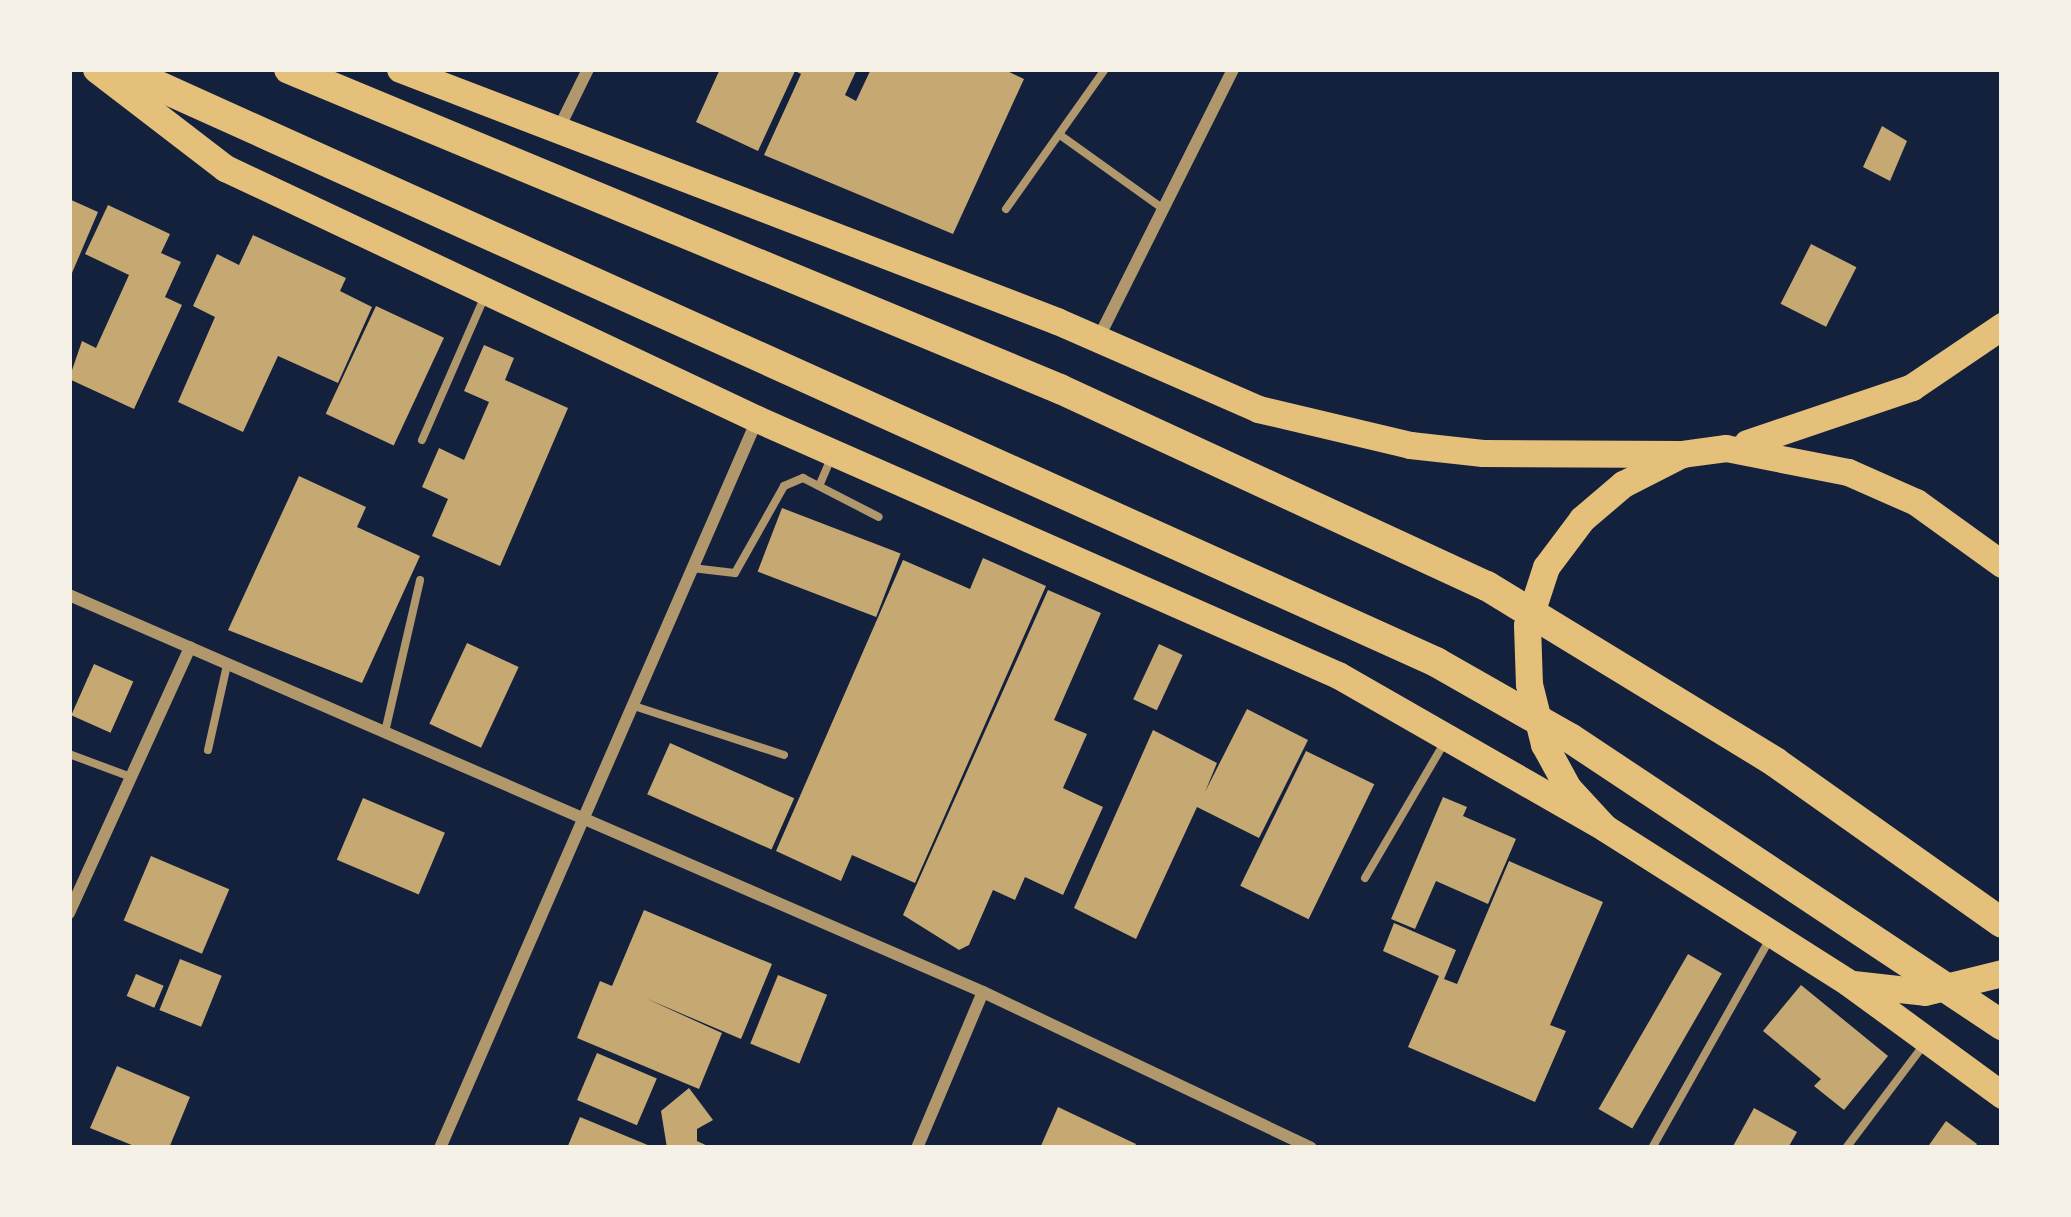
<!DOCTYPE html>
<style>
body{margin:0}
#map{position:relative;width:2071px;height:1217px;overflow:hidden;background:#14213d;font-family:Figtree,sans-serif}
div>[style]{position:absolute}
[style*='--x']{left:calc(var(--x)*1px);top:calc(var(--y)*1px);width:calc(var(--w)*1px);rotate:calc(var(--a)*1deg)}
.building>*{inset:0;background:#c6a872;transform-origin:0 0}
.service>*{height:8px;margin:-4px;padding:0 4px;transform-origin:4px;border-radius:4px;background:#b1986c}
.minor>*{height:12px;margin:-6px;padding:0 6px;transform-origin:6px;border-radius:6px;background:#b1986c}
.trunk>*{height:27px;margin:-13.5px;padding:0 13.5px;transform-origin:13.5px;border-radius:13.5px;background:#e5c07b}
.motorway>*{height:30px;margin:-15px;padding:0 15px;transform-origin:15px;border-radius:15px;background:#e5c07b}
span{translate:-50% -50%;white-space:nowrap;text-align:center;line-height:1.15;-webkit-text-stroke:12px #f6f1e7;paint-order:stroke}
.frame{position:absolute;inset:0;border:72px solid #f6f1e7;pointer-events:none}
</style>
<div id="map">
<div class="building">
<div style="clip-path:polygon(720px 69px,857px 69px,845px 95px,856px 101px,871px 69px,1003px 69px,1024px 79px,953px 234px,764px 155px,801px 74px,795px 71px,758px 151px,696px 122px)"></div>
<div style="clip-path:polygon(1882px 126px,1907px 141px,1890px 181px,1863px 167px)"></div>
<div style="clip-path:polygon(69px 199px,98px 212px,69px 280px)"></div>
<div style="clip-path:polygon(108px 205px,170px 234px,161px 253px,181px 262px,165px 297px,182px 305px,134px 409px,69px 379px,82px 341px,96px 348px,129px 275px,85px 254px)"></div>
<div style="clip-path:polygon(253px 235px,346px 278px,340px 291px,372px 307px,338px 383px,278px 356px,243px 432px,178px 402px,215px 317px,193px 306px,217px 254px,239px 265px)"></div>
<div style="left:1811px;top:244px;width:51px;height:67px;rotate:27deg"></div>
<div style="left:376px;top:306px;width:75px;height:119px;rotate:25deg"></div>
<div style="clip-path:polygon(484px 345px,514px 358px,505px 380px,568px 408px,500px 566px,432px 536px,448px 499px,422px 487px,439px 448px,464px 460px,489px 402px,464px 391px)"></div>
<div style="clip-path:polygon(299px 476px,366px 507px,357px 527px,420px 556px,362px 683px,228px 630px)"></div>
<div style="left:782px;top:508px;width:127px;height:68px;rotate:21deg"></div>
<div style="clip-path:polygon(983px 558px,1046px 586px,915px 883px,852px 855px,841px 881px,776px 851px,903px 560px,970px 589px)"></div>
<div style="clip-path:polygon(1048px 590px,1101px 613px,1054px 720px,1087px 734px,1063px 788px,1103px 807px,1063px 895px,1025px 877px,1015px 900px,993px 890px,969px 945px,959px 950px,903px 915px)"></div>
<div style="left:467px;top:643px;width:57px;height:89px;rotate:25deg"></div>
<div style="left:1159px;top:644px;width:26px;height:61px;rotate:25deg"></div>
<div style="left:94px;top:664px;width:43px;height:56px;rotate:24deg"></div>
<div style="clip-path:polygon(1247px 709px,1308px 740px,1259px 838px,1197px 807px,1136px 939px,1074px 908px,1153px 730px,1217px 763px,1205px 792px)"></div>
<div style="left:670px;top:743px;width:136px;height:56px;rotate:24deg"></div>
<div style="left:1306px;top:751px;width:76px;height:150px;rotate:26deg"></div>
<div style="clip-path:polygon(1443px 797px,1467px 807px,1463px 816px,1516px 839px,1488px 904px,1436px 881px,1415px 929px,1391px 919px)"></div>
<div style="left:363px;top:798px;width:89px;height:67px;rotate:23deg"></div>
<div style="left:151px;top:856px;width:85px;height:70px;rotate:23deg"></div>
<div style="clip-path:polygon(1509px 861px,1603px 902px,1550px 1025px,1566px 1031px,1535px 1102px,1408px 1047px,1439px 976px,1383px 951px,1394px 923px,1456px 950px,1444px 979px,1457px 984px)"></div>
<div style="clip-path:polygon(644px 910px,772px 964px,741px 1039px,645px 998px,722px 1033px,699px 1089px,577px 1038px,600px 981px,612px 986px)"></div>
<div style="left:1688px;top:954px;width:39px;height:179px;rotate:30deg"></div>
<div style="left:180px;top:959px;width:45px;height:55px;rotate:22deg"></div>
<div style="left:136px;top:974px;width:30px;height:24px;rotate:23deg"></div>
<div style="left:778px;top:975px;width:53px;height:74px;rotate:22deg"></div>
<div style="clip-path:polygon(1801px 985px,1888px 1056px,1844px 1110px,1814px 1086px,1821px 1079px,1763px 1031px)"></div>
<div style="left:597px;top:1053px;width:65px;height:51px;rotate:23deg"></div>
<div style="clip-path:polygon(117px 1066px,190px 1097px,169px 1148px,139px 1148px,90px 1128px)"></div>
<div style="clip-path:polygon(689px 1088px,713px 1120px,697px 1129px,697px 1141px,712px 1148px,667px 1148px,661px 1111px)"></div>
<div style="clip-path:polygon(1058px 1107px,1136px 1144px,1134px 1148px,1040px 1148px)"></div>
<div style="clip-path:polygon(1754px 1108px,1797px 1132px,1788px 1148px,1732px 1148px)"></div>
<div style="clip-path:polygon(580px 1117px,655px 1148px,567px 1148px)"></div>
<div style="clip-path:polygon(1946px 1121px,1977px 1144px,1974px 1148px,1927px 1148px)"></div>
</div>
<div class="service">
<div style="--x:1060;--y:135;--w:125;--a:35.6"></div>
<div style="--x:1006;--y:209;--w:171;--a:-54.7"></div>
<div style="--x:422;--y:440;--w:155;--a:-66.4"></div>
<div style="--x:820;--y:484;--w:28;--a:-67"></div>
<div style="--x:692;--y:568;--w:43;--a:6.6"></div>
<div style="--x:735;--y:573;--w:100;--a:-60.6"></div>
<div style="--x:784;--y:486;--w:21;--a:-23"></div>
<div style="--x:803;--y:478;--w:85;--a:27.2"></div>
<div style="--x:631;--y:705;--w:161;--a:18.1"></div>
<div style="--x:385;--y:732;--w:156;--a:-77"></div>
<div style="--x:208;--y:750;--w:87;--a:-77.4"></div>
<div style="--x:69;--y:754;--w:66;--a:20.4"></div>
<div style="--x:1365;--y:878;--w:154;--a:-59.6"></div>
<div style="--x:1652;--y:1148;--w:242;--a:-60.6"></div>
<div style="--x:1846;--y:1148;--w:126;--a:-53"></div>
</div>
<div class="minor">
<div style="--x:560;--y:126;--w:64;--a:-63.8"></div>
<div style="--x:1098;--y:339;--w:302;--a:-63.4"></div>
<div style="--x:69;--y:595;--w:996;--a:23.48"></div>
<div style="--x:983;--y:992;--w:363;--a:25.4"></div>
<div style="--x:69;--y:913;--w:292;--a:-65.5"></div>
<div style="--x:440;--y:1148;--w:794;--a:-66.47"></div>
<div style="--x:917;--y:1148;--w:169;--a:-67.1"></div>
</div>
<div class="trunk">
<div style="--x:96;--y:69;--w:163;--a:37.5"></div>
<div style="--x:225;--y:168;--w:588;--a:25.26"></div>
<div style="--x:757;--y:419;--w:635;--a:23.78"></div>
<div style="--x:1338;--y:675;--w:308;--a:29.8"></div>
<div style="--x:400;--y:69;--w:704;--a:20.98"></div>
<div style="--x:1057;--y:321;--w:219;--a:23.6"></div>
<div style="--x:1258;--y:409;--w:156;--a:13.3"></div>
<div style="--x:1410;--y:445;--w:73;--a:6.3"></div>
<div style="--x:1483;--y:453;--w:199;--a:0.3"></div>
<div style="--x:1747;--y:443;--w:174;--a:-18.7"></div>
<div style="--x:1912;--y:387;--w:109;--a:-34.1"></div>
<div style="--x:2002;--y:564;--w:106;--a:-144.2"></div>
<div style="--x:1916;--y:502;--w:74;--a:-156.2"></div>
<div style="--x:1848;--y:472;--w:124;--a:-168.9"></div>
<div style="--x:1726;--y:448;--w:44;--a:172.2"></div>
<div style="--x:1682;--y:454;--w:66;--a:153"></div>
<div style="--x:1623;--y:484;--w:54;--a:139.5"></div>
<div style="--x:1582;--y:519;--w:60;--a:126.9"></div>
<div style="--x:1546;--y:567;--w:61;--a:108.1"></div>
<div style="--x:1527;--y:625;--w:59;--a:88.1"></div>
<div style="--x:1529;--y:684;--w:62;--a:76"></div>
<div style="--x:1544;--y:744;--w:50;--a:61.4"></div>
<div style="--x:1568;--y:788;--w:54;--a:47.2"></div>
<div style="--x:1605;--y:828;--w:289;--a:32.4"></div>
<div style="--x:1849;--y:983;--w:190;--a:36.2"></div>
<div style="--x:1853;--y:984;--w:72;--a:6.3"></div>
<div style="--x:1925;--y:992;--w:79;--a:-13.9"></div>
</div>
<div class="motorway">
<div style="--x:121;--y:69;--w:1443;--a:24.27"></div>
<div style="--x:1436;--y:662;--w:154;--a:29.6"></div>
<div style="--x:1570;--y:738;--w:519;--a:33.6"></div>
<div style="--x:289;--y:69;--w:835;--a:22.54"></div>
<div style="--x:1060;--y:389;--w:470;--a:24.8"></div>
<div style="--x:1487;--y:586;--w:338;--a:31.4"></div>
<div style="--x:1775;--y:762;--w:278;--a:35.3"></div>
</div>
<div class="frame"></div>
</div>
